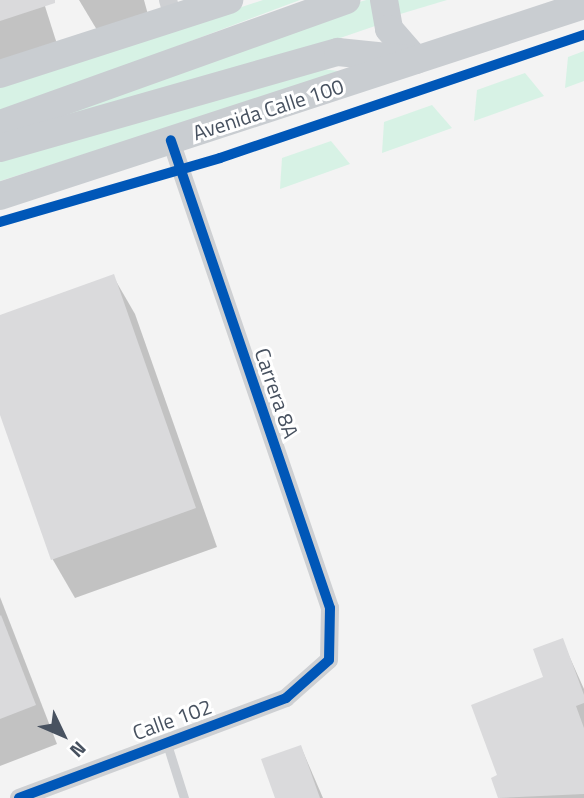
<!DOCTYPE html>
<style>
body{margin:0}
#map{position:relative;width:584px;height:798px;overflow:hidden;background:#f3f3f3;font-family:"Titillium Web",sans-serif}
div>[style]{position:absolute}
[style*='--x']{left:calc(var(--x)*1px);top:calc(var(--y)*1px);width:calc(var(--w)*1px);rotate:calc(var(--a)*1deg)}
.green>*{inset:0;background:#d7f2e5}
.shadow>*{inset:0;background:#0003}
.building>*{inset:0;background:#dadadc}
.lane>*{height:9px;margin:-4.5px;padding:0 4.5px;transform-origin:4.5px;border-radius:4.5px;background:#ced0d3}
.street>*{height:18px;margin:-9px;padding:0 9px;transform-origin:9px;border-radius:9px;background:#ced0d3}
.primary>*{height:28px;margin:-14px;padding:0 14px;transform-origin:14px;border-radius:14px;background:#c9cdd1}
.cycleway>*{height:10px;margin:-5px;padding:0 5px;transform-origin:5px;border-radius:5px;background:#0057b8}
span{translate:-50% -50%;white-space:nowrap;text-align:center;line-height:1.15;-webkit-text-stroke:6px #fff;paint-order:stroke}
.street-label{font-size:21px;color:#485260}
.north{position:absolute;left:28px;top:700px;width:70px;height:70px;-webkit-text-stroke:5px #fff;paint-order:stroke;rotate:134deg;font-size:19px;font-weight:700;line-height:28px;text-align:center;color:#485260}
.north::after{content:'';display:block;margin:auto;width:24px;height:32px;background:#485260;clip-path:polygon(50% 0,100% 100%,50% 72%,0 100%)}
</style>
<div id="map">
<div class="green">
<div style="clip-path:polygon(263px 0,300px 0,0 113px,0 87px)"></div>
<div style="clip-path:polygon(366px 0,373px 0,378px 25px,273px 61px,10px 131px,260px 32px)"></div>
<div style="clip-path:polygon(392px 0,447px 0,397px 15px)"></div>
<div style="clip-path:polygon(584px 51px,584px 81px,565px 88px,568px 57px)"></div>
<div style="clip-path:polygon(315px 68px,346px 72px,0 181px,0 156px)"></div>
<div style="clip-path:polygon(525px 73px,544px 96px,474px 121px,477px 90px)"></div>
<div style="clip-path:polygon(432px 105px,452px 128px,382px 153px,384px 122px)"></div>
<div style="clip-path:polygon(331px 141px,350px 164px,280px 189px,282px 158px)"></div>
</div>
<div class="shadow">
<div style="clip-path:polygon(0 0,43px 0,57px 44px,0 63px)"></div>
<div style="clip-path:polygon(79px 0,144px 0,150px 22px,100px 35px)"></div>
<div style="clip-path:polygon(113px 276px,135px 314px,217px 547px,75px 598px,53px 560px,0 409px,0 317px)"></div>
<div style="clip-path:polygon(0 597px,57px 744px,0 766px)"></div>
<div style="clip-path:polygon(562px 640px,584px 689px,584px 798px,500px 798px,493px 779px,499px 776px)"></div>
<div style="clip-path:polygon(301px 747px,323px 798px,276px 798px)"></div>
</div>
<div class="building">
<div style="clip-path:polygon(0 0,55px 0,55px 3px,0 21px)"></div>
<div style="clip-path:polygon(114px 274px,196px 508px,51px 560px,0 415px,0 315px)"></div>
<div style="clip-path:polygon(1px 615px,36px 705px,0 719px,0 616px)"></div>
<div style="clip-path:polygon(563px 638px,584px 695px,584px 703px,576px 706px,584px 728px,584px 794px,498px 798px,491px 778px,497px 775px,471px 705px,543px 677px,533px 649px)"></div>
<div style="clip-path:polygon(301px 745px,320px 798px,275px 798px,261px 759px)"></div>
</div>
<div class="lane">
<div style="--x:166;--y:741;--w:60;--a:72.5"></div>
</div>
<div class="street">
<div style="--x:168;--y:0;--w:19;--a:74"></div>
<div style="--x:19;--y:798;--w:285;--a:-20.5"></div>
<div style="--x:286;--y:698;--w:57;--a:-41.5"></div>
<div style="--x:329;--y:660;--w:52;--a:-88.9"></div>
<div style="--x:330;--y:608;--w:494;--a:-108.8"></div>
</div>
<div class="primary">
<div style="--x:384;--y:0;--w:29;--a:80"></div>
<div style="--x:389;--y:29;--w:41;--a:48.9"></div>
<div style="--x:0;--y:74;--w:241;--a:-17.9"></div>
<div style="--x:0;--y:124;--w:368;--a:-19.7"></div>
<div style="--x:0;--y:148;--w:351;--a:-15.9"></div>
<div style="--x:338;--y:52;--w:69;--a:5.8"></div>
<div style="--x:0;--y:196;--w:614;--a:-18.11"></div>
</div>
<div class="cycleway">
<div style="--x:0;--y:222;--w:229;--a:-16.2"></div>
<div style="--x:220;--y:158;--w:384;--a:-18.7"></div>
<div style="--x:19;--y:798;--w:285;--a:-20.5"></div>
<div style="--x:286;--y:698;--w:57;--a:-41.5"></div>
<div style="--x:329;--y:660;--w:52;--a:-88.9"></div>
<div style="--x:330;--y:608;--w:494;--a:-108.8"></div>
</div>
<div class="street-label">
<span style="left:268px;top:109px;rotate:-18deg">Avenida Calle 100</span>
<span style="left:277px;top:393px;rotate:71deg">Carrera 8A</span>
<span style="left:172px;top:719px;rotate:-20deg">Calle 102</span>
</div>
<div class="north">N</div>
</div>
